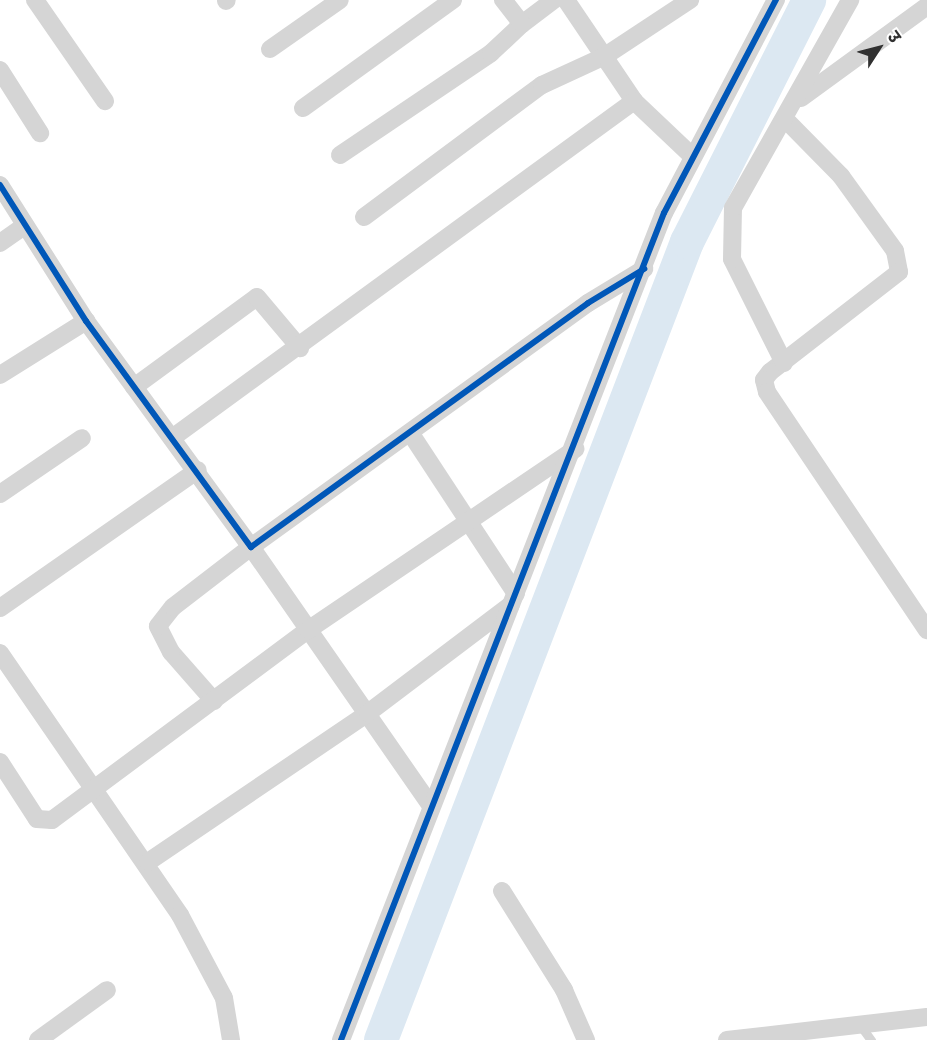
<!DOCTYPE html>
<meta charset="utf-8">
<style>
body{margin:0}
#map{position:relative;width:927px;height:1040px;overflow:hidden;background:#fff;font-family:Poppins,"Noto Sans Devanagari",sans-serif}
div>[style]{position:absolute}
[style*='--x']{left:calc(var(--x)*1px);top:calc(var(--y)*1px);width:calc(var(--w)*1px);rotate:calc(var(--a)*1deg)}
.river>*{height:34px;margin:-17px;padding:0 17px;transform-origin:17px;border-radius:17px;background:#dce8f2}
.service>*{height:9px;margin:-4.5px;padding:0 4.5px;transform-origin:4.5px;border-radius:4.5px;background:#d5d5d5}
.minor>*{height:18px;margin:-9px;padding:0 9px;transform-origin:9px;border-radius:9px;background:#d5d5d5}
.cycleway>*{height:6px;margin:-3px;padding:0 3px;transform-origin:3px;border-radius:3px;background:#0057b8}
span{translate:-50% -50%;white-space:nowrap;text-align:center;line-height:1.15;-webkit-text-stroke:6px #fff;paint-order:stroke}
.north{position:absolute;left:849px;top:18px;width:60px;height:60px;-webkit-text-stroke:4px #fff;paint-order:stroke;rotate:54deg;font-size:16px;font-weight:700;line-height:24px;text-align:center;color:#313131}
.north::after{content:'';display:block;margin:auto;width:21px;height:27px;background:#313131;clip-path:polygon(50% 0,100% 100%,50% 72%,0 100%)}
</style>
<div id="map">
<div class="river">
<div style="--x:381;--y:1040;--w:855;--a:-69.02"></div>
<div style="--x:687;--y:242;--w:271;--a:-63.2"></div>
</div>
<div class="service">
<div style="--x:860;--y:1025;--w:19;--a:54"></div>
</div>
<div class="minor">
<div style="--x:35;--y:0;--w:123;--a:55.3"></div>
<div style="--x:566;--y:0;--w:122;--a:56"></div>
<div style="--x:634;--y:101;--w:80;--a:43.5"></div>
<div style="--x:226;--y:1;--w:1;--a:-45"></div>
<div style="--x:522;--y:24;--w:40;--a:-37"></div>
<div style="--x:270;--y:49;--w:85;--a:-35"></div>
<div style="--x:0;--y:70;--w:75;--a:57.6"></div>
<div style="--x:801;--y:98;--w:156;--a:-36.1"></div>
<div style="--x:303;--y:108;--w:185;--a:-35.8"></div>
<div style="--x:785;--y:119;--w:80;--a:45.5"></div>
<div style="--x:841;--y:176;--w:92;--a:54.2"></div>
<div style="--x:895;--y:251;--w:21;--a:79"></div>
<div style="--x:899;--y:272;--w:163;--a:142.2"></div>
<div style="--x:770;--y:372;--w:10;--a:127"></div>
<div style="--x:764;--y:380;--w:12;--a:76"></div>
<div style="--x:767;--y:392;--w:287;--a:56.1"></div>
<div style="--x:340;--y:155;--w:182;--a:-34"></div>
<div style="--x:491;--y:53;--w:42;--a:-43.1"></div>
<div style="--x:522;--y:24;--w:31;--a:-128"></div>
<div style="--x:0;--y:185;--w:161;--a:57.7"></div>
<div style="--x:86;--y:321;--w:280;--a:53.9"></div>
<div style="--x:251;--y:547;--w:416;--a:-35.9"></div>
<div style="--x:588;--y:303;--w:66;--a:-31.3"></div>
<div style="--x:364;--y:217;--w:222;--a:-36.6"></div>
<div style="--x:542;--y:85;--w:69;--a:-24.7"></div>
<div style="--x:605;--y:56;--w:102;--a:-33.4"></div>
<div style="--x:0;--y:243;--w:28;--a:-35"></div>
<div style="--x:784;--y:363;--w:116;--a:-116.6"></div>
<div style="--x:732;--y:259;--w:51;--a:-88.9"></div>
<div style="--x:733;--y:208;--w:239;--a:-60.6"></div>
<div style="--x:0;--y:375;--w:102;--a:-32.1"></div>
<div style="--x:134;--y:387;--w:152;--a:-36.2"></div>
<div style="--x:257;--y:297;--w:67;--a:49.9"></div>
<div style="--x:411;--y:434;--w:191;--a:56.7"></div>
<div style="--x:172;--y:438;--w:572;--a:-36.11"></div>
<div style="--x:0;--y:494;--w:99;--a:-34.3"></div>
<div style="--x:0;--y:608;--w:241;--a:-34.9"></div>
<div style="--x:0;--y:653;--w:318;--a:55.5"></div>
<div style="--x:180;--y:915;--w:94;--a:62.1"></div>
<div style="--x:224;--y:998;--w:43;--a:80.5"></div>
<div style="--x:214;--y:701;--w:65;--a:-131.3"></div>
<div style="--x:171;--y:652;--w:29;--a:-117"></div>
<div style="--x:158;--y:626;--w:24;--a:-52"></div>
<div style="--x:173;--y:607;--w:98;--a:-37.6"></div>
<div style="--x:251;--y:547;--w:315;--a:55.2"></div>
<div style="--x:0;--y:762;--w:68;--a:57"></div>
<div style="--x:37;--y:819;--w:15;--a:4"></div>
<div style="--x:52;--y:820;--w:319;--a:-36.6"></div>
<div style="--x:308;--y:630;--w:323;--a:-34.1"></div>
<div style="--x:148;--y:862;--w:266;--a:-34.1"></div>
<div style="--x:368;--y:713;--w:179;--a:-37.1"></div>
<div style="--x:502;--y:891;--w:117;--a:57.9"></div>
<div style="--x:564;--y:990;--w:55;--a:66.3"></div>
<div style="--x:38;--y:1040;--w:85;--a:-35.9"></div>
<div style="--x:341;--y:1040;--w:888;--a:-68.67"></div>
<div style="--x:664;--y:213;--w:241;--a:-62.3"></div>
<div style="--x:727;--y:1040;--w:201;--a:-6.6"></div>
</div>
<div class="cycleway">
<div style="--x:0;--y:185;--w:161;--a:57.7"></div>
<div style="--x:86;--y:321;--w:280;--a:53.9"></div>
<div style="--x:251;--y:547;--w:416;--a:-35.9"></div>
<div style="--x:588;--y:303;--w:66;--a:-31.3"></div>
<div style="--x:341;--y:1040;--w:888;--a:-68.67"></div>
<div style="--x:664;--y:213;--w:241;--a:-62.3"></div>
</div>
<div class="north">उ</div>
</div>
